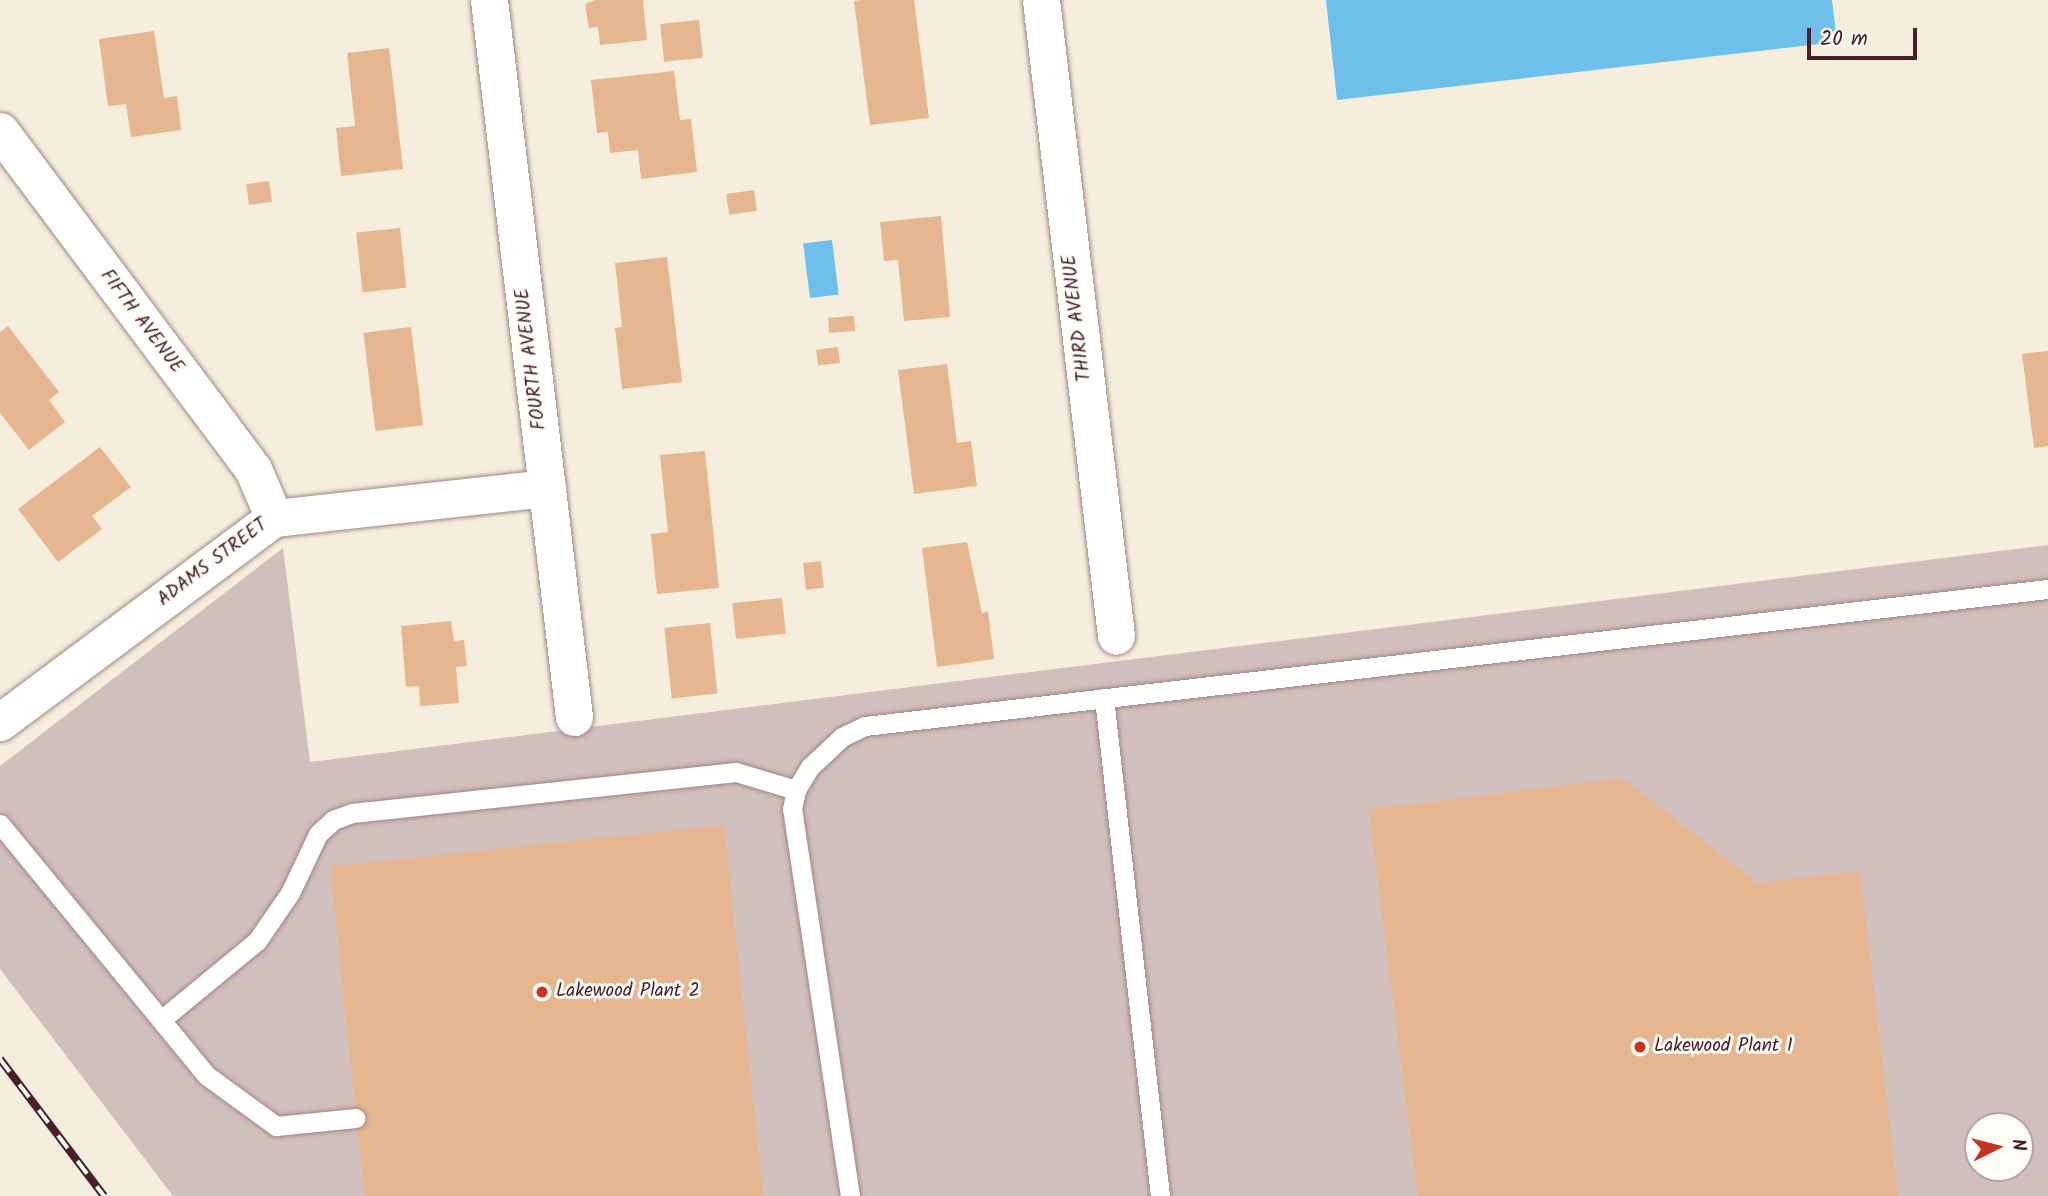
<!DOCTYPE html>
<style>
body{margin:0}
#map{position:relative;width:2048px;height:1196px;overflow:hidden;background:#f5eedc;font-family:Kalam,sans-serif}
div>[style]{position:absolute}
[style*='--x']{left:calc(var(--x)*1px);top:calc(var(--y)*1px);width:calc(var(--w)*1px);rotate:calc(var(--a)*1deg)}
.industrial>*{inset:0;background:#d1bfbd}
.water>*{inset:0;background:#6ec0ea;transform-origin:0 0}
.building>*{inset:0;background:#e5b690;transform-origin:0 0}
.roads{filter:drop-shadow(0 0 2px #a08684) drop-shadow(0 0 2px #a08684)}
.service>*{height:19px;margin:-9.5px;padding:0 9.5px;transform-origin:9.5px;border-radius:9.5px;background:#fff}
.minor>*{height:37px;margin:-18.5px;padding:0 18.5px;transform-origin:18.5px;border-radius:18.5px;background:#fff}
.rail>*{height:8px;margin-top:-4px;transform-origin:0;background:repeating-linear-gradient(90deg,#fdfcf7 0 16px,#4a1f2b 0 32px);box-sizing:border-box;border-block:2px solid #4a1f2b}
.dots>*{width:19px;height:19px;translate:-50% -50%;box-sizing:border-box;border:4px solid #fdfcf7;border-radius:50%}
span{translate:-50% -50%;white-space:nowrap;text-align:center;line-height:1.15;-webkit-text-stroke:6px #fdfcf7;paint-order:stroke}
.street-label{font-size:19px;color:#4a1f2b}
.poi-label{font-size:19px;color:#4a1f2b}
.left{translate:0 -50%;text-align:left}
.north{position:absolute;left:1964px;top:1112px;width:70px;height:70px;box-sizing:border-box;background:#fdfcf7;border:2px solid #b5a4a5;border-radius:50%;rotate:84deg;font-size:19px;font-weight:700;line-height:28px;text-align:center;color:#4a1f2b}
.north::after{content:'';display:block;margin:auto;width:24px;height:32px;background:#c8321e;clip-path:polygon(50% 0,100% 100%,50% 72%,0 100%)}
.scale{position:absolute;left:1807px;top:28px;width:110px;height:32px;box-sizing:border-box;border:4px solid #4a1f2b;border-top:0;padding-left:9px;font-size:21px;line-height:24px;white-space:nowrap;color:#4a1f2b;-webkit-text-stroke:5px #fdfcf7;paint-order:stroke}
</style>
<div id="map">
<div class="industrial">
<div style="clip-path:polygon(evenodd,2048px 545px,2048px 1196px,173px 1196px,0 969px,0 766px,283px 548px,310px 762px,2048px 545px,1978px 1126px,2020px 1126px,2020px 1168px,1978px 1168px,1978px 1126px)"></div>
</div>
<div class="water">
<div style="clip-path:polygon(1326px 0,1832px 0,1837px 42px,1337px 100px)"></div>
<div style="left:832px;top:240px;width:55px;height:29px;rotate:83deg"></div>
</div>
<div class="building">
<div style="clip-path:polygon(595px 0,643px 0,647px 40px,600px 45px,598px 27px,589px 28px,585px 4px)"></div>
<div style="clip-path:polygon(860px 0,914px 0,929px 118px,870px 125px,854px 1px)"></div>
<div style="left:699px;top:20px;width:38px;height:39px;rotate:84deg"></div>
<div style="clip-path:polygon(154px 31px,164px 98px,177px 96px,181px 130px,131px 137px,126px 104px,108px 106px,99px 39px)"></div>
<div style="clip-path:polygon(389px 48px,403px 169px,341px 176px,336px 128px,355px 126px,347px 53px)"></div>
<div style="clip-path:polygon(674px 71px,680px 120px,691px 119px,697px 172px,641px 179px,638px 150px,610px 153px,608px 132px,597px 133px,591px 80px)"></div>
<div style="left:269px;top:181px;width:21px;height:23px;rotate:82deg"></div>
<div style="left:754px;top:190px;width:21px;height:28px;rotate:82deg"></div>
<div style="clip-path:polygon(941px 216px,950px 317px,904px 321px,898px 260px,884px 261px,880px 222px)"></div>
<div style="left:400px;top:228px;width:60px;height:44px;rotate:84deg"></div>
<div style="clip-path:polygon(667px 257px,682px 382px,622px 389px,615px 328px,622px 327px,615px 263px)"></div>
<div style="left:854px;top:316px;width:15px;height:26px;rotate:86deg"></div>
<div style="clip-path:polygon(8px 326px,59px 392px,49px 400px,65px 422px,29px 450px,0 413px,0 332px)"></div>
<div style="left:411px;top:327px;width:99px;height:48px;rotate:83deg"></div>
<div style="left:838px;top:347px;width:16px;height:22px;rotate:83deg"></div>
<div style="clip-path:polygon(2048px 351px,2048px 446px,2034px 448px,2022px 354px)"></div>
<div style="clip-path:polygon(947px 364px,957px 443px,971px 441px,977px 486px,914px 494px,898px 370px)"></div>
<div style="clip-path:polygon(100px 447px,131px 487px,92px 516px,102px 529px,58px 562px,18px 509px)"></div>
<div style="clip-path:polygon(705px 451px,719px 588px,657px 594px,651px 534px,668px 532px,660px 455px)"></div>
<div style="clip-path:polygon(967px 542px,982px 613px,988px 611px,994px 659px,937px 667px,922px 548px)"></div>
<div style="left:821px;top:561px;width:27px;height:18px;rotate:84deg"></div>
<div style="left:782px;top:598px;width:36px;height:50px;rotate:84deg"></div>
<div style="clip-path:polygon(451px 621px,454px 641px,464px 640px,467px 666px,456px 667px,459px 703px,420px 706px,419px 686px,406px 687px,401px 626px)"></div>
<div style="left:710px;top:623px;width:71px;height:46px;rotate:84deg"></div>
<div style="clip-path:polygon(1623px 778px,1757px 883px,1860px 871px,1898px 1196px,1418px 1196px,1369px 810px)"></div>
<div style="left:724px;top:825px;width:373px;height:396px;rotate:84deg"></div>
</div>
<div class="roads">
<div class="service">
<div style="--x:1104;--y:698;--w:501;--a:83.58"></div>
<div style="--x:0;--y:824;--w:325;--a:50.6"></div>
<div style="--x:206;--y:1075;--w:87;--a:36.1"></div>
<div style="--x:276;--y:1126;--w:80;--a:-5.7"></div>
<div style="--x:161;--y:1020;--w:124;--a:-39.5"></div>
<div style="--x:257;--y:941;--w:58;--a:-55.5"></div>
<div style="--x:290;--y:893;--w:65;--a:-64.6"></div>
<div style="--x:318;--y:834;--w:21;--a:-43"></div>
<div style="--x:333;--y:820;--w:20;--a:-20"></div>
<div style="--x:352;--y:813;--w:386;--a:-6.1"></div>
<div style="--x:736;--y:772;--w:63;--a:16.7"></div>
<div style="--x:850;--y:1196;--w:391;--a:-98.5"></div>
<div style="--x:792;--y:809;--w:19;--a:-78"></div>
<div style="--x:796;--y:790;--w:27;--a:-59"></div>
<div style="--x:810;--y:767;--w:44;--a:-43.2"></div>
<div style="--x:842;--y:737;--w:25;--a:-26"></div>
<div style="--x:865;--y:726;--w:1191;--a:-6.61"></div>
</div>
<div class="minor">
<div style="--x:489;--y:0;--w:722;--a:83.24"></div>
<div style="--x:1041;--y:0;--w:640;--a:83.27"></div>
<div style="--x:0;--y:131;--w:422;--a:53.2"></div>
<div style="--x:253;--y:469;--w:53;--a:66.8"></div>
<div style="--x:0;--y:722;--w:342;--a:-36.7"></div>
<div style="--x:274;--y:518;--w:275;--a:-6.3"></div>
</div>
</div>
<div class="rail">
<div style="--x:0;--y:1059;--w:172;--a:52.8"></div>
</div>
<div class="dots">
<div style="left:542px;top:992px;background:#c8321e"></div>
<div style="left:1640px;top:1047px;background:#c8321e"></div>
</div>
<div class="street-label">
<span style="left:1078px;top:318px;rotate:-97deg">THIRD AVENUE</span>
<span style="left:141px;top:322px;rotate:53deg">FIFTH AVENUE</span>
<span style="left:532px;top:359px;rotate:-97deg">FOURTH AVENUE</span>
<span style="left:213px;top:563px;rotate:-37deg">ADAMS STREET</span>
</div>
<div class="poi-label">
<span class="left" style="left:556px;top:992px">Lakewood Plant 2</span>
<span class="left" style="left:1654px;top:1047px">Lakewood Plant 1</span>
</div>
<div class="north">N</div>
<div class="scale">20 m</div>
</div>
